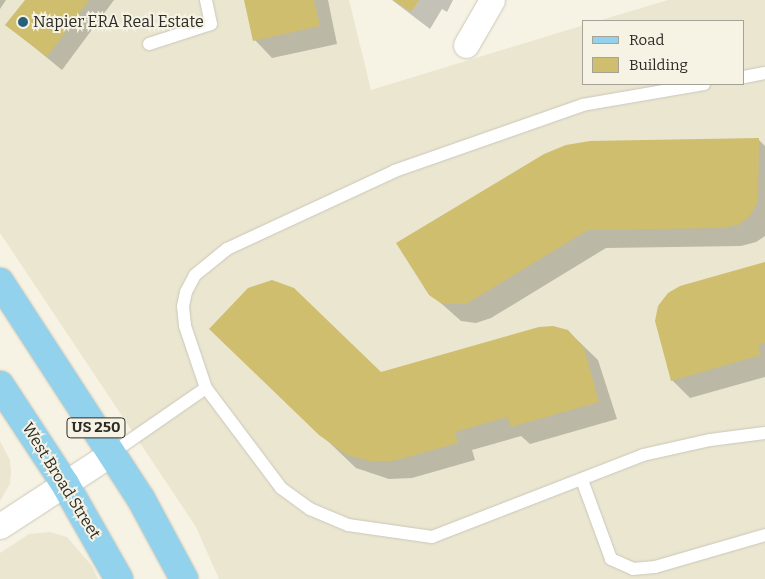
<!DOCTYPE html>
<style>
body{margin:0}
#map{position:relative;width:765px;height:579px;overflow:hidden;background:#f6f3e4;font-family:Bitter,serif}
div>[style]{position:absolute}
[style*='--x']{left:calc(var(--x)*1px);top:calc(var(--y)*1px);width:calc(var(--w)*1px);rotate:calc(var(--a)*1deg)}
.built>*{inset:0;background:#eae6d0}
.shadow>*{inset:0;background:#0003}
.building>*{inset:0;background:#cfbe6d}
.roads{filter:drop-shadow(0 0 1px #cac7b9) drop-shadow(0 0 1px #cac7b9)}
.lane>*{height:12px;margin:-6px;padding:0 6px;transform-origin:6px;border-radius:6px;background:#fff}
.street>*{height:25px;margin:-12.5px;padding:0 12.5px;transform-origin:12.5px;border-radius:12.5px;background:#fff}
.primary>*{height:28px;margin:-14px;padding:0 14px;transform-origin:14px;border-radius:14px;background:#92d2ec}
.dots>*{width:14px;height:14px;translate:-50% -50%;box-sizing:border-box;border:2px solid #f6f3e4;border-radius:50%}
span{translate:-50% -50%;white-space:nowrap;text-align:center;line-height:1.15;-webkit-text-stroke:4px #f6f3e4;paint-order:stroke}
.shield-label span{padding:1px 4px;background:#f6f3e4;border:1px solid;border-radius:4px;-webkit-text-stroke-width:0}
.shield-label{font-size:15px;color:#2c2b26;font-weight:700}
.poi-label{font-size:16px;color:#2c2b26}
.left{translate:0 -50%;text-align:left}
.street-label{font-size:16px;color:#2c2b26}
.legend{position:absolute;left:582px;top:20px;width:162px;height:65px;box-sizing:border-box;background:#f6f3e4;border:1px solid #a5a398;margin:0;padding:6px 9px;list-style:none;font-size:15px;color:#2c2b26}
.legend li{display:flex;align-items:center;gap:10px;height:25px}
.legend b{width:25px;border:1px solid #a5a398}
</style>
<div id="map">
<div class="built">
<div style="clip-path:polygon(0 0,349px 0,371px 90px,584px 25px,584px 84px,744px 84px,744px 21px,598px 21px,668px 0,765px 0,765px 579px,219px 579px,196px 527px,0 233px)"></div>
<div style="clip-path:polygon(0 441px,10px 460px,11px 472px,10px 484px,0 501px)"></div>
<div style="clip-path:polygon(50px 532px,67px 537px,92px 566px,98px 579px,0 579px,0 553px,29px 534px)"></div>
</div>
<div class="shadow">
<div style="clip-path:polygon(0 0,6px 0,0 9px)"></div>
<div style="clip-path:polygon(26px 0,114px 0,62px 70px,7px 25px)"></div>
<div style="clip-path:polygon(246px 0,328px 0,337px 44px,272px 58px,255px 40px)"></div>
<div style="clip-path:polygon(392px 0,453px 0,447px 12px,442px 9px,430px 29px)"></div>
<div style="clip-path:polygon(758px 139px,765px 146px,765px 236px,756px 242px,741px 246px,606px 248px,491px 318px,476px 323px,461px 321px,425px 289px)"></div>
<div style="clip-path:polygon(765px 263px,765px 377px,690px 398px,672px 380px)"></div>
<div style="clip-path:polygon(568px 331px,598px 360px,617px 419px,530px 444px,521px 436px,472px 450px,475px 460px,412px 478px,389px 479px,356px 468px,229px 347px,380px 374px)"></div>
</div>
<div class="building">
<div style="clip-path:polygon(25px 0,89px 0,47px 57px,5px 25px)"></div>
<div style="clip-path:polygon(244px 0,314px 0,320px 26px,253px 41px)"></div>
<div style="clip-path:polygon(393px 0,419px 0,411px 12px)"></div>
<div style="clip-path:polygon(759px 138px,758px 202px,750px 216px,738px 225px,722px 228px,588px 230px,466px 304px,442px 304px,429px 295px,396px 243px,544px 154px,566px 145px,590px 141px)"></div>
<div style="clip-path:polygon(765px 262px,765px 343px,758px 345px,761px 355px,671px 381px,655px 321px,658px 306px,668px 293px,680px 286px)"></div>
<div style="clip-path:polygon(272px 280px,294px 288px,381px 372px,539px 327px,553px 326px,568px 330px,584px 348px,599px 402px,511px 427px,507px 417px,455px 432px,458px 443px,393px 461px,370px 461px,347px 455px,319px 435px,209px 329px,248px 288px)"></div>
</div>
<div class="roads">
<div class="lane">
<div style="--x:149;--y:44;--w:65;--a:-17.9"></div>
<div style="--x:211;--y:24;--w:25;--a:-102"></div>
<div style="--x:744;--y:77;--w:21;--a:-11"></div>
<div style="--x:704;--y:84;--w:123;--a:170.2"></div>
<div style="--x:583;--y:105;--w:199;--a:160.7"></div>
<div style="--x:395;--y:171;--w:185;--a:155.1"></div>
<div style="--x:227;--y:249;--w:41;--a:140.9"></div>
<div style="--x:195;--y:275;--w:19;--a:118"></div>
<div style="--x:186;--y:292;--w:14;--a:102"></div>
<div style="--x:183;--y:306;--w:20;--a:84"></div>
<div style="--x:185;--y:326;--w:65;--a:71.3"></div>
<div style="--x:206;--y:388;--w:125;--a:53.1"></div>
<div style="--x:281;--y:488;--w:36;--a:36"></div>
<div style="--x:310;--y:509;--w:41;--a:22.8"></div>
<div style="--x:348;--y:525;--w:85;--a:8.1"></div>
<div style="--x:432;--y:537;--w:226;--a:-21.2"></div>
<div style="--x:643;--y:455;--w:69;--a:-12.6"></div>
<div style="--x:710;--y:440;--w:55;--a:-7.3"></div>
<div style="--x:112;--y:453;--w:114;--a:-34.7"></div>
<div style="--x:582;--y:480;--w:84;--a:69.8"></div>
<div style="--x:611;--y:559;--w:24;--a:24"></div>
<div style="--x:633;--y:569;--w:22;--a:-5"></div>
<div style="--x:655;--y:567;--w:115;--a:-16.2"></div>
</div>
<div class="street">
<div style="--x:466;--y:45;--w:52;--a:-60"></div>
<div style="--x:0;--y:526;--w:134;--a:-33.1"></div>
</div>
<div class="primary">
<div style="--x:0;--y:282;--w:259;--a:57"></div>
<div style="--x:141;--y:499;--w:91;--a:61.7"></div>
<div style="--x:0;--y:385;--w:118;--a:56.7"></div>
<div style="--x:65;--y:484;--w:109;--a:60.4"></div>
</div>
</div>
<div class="dots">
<div style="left:23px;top:22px;background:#26617a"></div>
</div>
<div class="shield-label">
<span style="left:96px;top:428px">US 250</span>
</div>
<div class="poi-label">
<span class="left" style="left:33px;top:22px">Napier ERA Real Estate</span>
</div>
<div class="street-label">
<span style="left:61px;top:481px;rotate:58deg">West Broad Street</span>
</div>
<ul class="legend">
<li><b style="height:6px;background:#92d2ec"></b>Road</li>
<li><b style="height:14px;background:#cfbe6d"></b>Building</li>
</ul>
</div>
